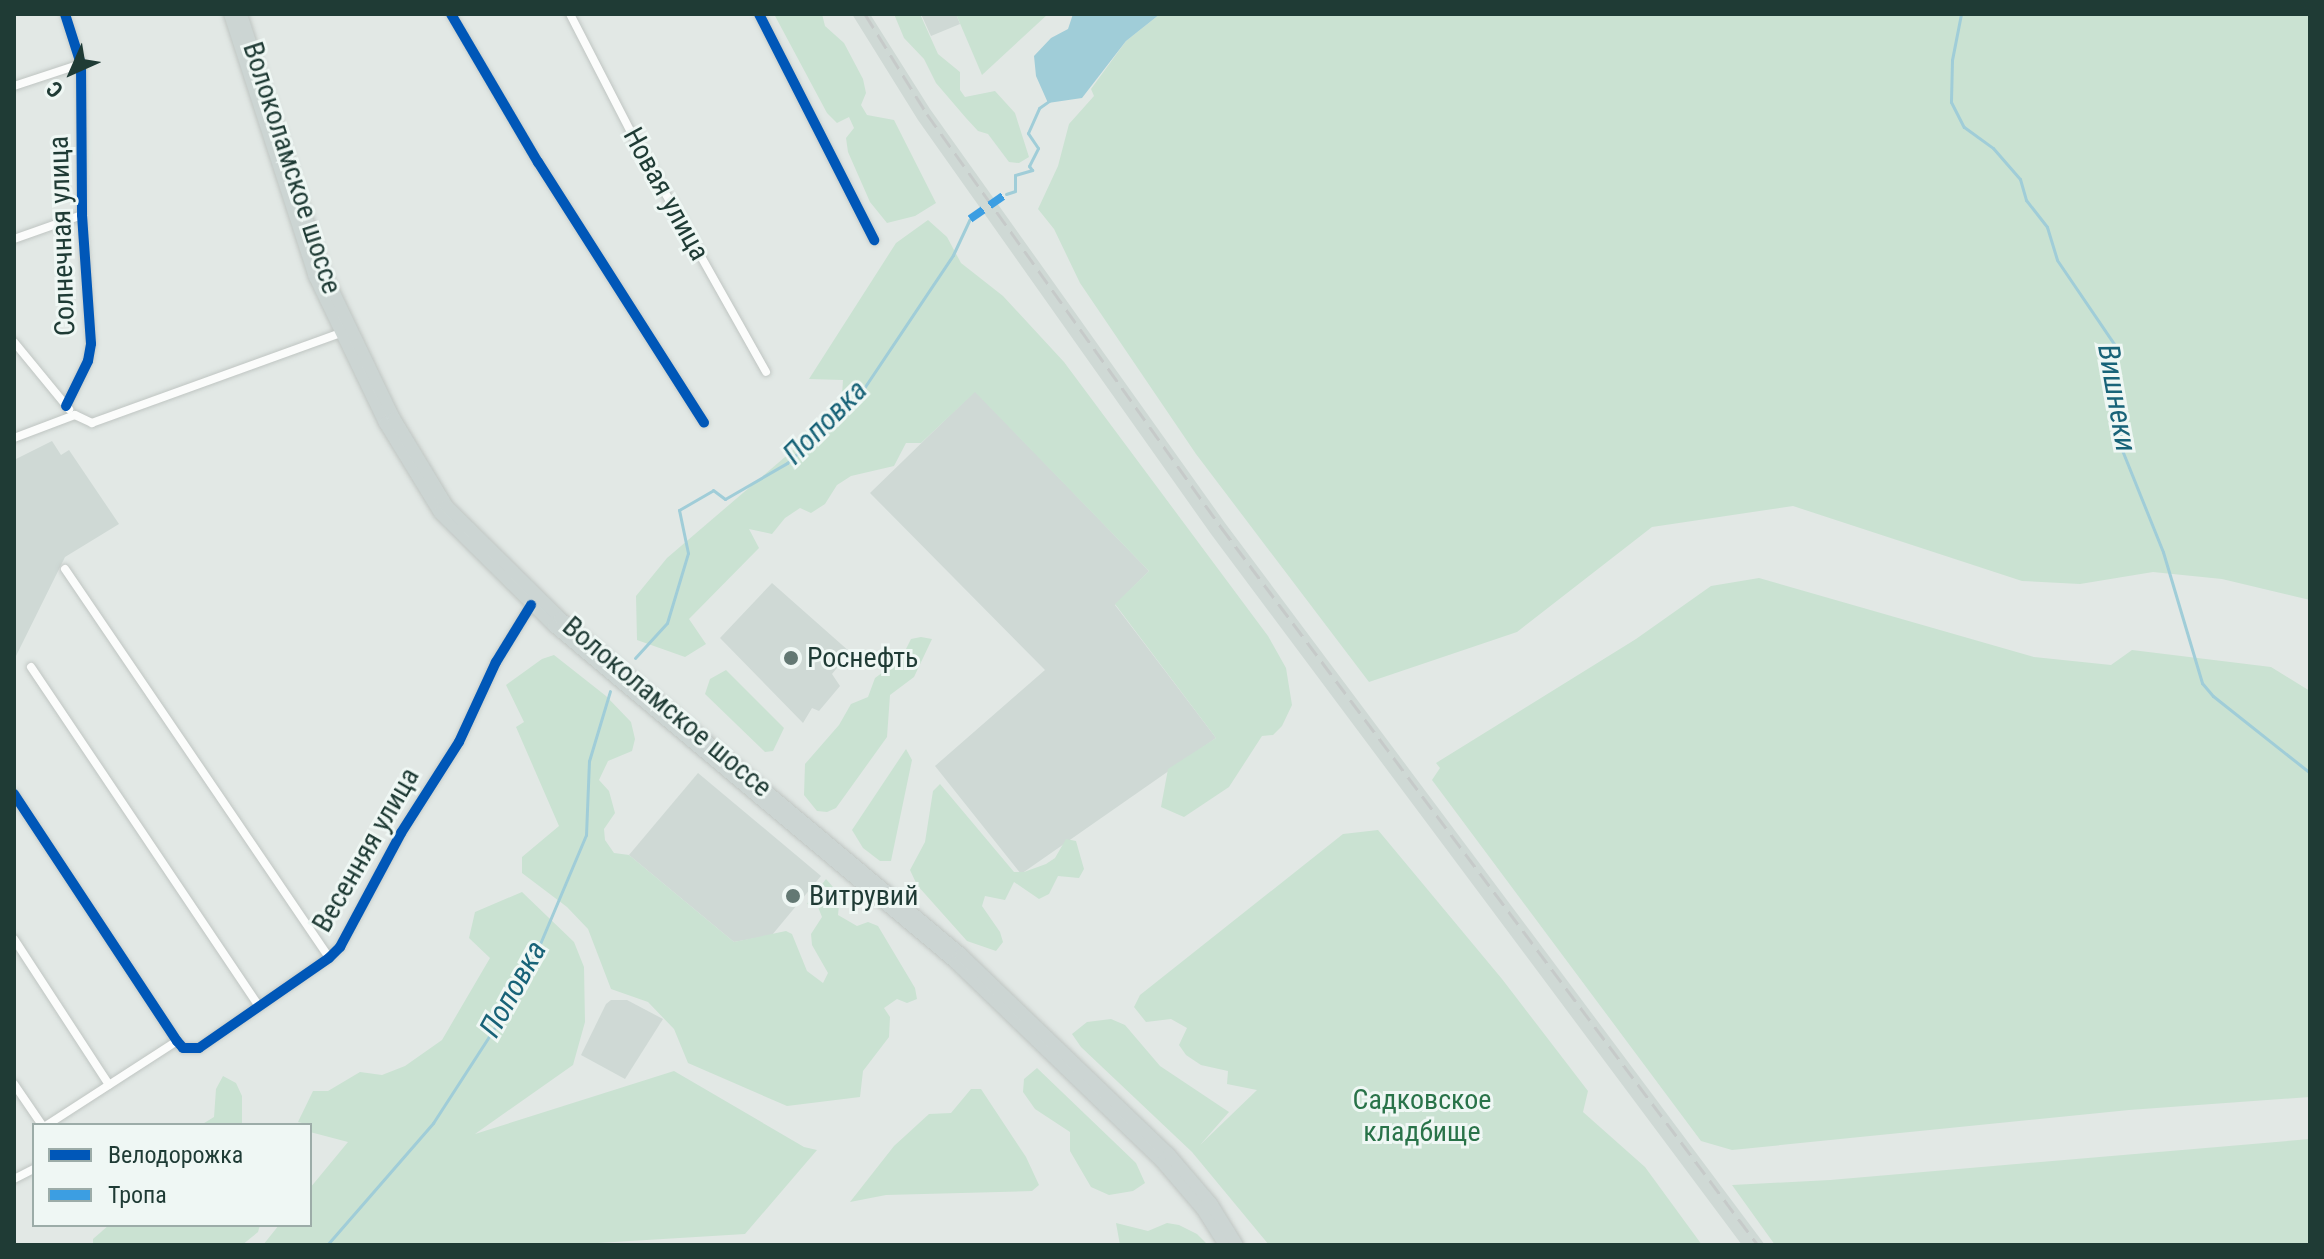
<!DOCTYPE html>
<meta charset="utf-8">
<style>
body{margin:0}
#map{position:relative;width:2324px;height:1259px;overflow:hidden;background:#e2e8e5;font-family:"Roboto Condensed",sans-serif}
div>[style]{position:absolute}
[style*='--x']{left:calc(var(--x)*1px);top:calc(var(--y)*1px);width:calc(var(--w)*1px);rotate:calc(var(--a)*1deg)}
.built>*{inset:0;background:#cfd9d5}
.green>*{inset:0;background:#cae2d2}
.water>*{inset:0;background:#a0cdd8}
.stream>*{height:3px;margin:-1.5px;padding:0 1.5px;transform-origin:1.5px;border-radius:1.5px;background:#a0cdd8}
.roads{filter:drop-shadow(0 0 2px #bfc5c2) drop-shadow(0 0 2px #bfc5c2)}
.street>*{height:8px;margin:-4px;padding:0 4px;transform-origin:4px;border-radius:4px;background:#fbfcfb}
.primary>*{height:12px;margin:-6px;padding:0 6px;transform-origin:6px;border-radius:6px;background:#ccd5d3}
.rail>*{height:3px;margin-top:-1.5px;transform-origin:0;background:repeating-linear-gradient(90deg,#c6cac9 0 16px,transparent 0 24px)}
.quiet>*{height:8px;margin-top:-4px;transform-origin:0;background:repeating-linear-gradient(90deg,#3c9ee2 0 16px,transparent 0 24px)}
.cycleway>*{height:10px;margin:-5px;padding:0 5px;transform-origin:5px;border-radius:5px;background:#0057b8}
.dots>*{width:22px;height:22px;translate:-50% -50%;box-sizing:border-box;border:4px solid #eff7f4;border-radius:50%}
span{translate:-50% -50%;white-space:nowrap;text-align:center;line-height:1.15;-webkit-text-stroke:6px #eff7f4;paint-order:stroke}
.street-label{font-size:28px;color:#1f3b35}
.poi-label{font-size:28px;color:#1f3b35}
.left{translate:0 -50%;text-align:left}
.park-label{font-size:28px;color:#297349}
.water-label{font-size:30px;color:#186378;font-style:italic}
.frame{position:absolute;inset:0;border:16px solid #1f3b35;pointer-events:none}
.legend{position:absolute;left:32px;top:1123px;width:280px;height:104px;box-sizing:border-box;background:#eff7f4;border:2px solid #9caca8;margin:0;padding:10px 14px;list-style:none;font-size:24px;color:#1f3b35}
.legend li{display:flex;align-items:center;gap:16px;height:40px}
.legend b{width:40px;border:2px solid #9caca8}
.north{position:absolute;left:32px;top:32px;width:80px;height:80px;-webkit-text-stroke:6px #eff7f4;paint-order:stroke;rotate:225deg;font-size:22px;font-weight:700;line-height:32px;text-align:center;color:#1f3b35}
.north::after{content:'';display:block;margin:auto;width:28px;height:36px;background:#1f3b35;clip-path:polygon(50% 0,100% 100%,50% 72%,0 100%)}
</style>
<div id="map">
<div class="built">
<div style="clip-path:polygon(852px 14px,870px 14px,930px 109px,1225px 523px,1765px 1245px,1742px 1245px,1211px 534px,918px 120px)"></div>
<div style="clip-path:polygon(921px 14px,956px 14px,960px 24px,931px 36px)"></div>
<div style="clip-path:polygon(975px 391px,1149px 571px,1115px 605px,1216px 738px,1021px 874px,935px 766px,1045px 670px,870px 493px)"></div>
<div style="clip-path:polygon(52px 441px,61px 455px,69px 450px,119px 524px,65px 557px,14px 660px,14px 460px)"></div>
<div style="clip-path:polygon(772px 583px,850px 652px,832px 674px,840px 686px,819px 711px,812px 708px,803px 723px,720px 638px)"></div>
<div style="clip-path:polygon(698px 773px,821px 876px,772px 935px,734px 942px,629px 855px)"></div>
<div style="clip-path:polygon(611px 1000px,627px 1000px,663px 1019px,625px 1079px,581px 1055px,606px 1004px)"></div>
</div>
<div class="green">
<div style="clip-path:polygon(774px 14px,822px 14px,825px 26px,844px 43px,863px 79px,866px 93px,861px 105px,867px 115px,894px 120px,936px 203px,915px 216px,887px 223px,870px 202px,848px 152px,846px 138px,854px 128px,849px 117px,837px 123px,827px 113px)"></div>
<div style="clip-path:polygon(894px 14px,920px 14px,938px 54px,960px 72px,960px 90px,965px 97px,995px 91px,1015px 113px,1029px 157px,1019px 163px,1009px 162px,988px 134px,978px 131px,966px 118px,936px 83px,924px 59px,904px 38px)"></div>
<div style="clip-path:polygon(956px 14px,1048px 14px,982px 75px)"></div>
<div style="clip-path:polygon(1160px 14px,2310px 14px,2310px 600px,2222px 579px,2153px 572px,2080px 584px,2022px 581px,1793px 506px,1652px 527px,1517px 632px,1369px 682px,1196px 454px,1080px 283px,1054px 229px,1038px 209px,1058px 166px,1069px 124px,1094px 96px,1091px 89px,1126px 41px)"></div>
<div style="clip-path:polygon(928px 220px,947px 237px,961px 263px,1003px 296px,1064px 362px,1268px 636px,1286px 668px,1292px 705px,1282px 726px,1273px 735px,1262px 736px,1229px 787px,1184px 817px,1161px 807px,1168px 769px,1216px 738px,1115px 604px,1149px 571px,975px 392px,921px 443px,906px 443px,894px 466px,851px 476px,837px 485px,825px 504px,811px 513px,800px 508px,785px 518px,772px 534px,749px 529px,759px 548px,689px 619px,706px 644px,685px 657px,637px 640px,636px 596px,667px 558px,841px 409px,843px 380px,809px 379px,896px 243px)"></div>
<div style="clip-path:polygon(1759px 578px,2034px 657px,2111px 665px,2132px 650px,2271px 667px,2310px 691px,2310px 1097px,2129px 1110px,1732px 1150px,1701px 1141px,1432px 780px,1440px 768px,1436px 763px,1636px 639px,1711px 586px)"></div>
<div style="clip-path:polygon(921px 637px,932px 639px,914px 677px,890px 695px,887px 737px,836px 808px,827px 812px,817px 811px,804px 795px,805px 764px,839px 725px,851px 704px,868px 697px,875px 678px,901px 659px,911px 639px)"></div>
<div style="clip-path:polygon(554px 655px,606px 696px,631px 722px,635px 739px,632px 751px,608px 761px,599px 780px,609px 791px,615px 813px,604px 829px,605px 840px,614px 853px,629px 855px,734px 942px,786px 931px,792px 934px,807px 971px,823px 983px,828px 973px,812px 945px,811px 934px,822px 917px,818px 907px,807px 904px,826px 879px,840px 895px,838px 915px,857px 926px,868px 922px,878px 926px,915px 988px,917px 999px,907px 1003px,897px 999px,884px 1008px,890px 1017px,889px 1037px,863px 1071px,860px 1097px,787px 1106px,688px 1063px,674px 1029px,648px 1002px,611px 989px,588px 929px,567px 907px,522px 873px,522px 857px,559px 826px,516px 727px,524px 722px,506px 685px,542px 659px)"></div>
<div style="clip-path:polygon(726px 670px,784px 728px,773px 751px,765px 752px,705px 694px,710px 679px)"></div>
<div style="clip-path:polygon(906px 749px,912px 760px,891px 861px,880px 861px,863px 848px,852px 830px)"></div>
<div style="clip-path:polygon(940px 784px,1014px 872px,1024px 872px,1046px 864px,1055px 858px,1066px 839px,1076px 841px,1084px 869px,1079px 878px,1058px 876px,1049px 894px,1039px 899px,1014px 882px,1005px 900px,985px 896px,982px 906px,1000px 932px,1003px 942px,996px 951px,967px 941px,917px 885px,910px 870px,925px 842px,933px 791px)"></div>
<div style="clip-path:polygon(1378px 830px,1502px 979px,1588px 1091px,1583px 1112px,1645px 1167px,1702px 1245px,1269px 1245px,1192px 1152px,1081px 1047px,1072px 1034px,1087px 1022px,1111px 1019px,1125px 1025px,1160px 1066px,1229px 1112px,1200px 1145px,1257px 1090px,1227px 1084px,1228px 1071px,1201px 1065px,1186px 1055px,1179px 1045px,1187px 1028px,1171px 1019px,1146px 1022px,1134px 1007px,1140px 995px,1343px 834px)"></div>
<div style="clip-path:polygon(522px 892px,574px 942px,584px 967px,585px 1022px,573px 1065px,475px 1134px,674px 1071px,804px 1147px,817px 1150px,745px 1234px,565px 1245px,263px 1245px,279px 1225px,310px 1225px,310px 1188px,348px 1142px,310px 1132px,310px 1125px,298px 1122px,313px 1091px,328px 1091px,360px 1072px,382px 1075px,405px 1066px,442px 1040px,490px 958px,469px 938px,475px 912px)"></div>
<div style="clip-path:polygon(1037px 1068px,1136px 1163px,1145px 1183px,1133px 1191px,1109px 1195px,1091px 1187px,1070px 1151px,1070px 1132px,1035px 1109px,1023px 1092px,1024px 1079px)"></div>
<div style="clip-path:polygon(223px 1076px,236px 1083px,242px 1096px,242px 1124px,260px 1125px,201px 1125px,214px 1117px,216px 1089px)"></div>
<div style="clip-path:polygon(971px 1089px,981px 1089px,1026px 1157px,1039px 1185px,1032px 1191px,886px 1195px,850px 1202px,894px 1146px,929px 1114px,951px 1113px)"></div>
<div style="clip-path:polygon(2310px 1139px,2310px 1245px,1775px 1245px,1732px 1185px,1830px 1180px)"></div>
<div style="clip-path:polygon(1116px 1223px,1148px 1231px,1167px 1223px,1179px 1225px,1197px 1234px,1208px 1245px,1120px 1245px)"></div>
<div style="clip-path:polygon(109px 1225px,260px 1225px,258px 1232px,242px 1245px,93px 1245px,93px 1239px)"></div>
</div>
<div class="water">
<div style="clip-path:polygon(1073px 14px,1160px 14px,1126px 41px,1082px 98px,1048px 103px,1036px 76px,1034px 56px,1051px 38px,1068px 29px)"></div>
</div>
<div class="stream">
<div style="--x:1961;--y:14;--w:47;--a:101.1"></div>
<div style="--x:1952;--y:60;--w:42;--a:91.4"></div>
<div style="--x:1951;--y:102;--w:28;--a:63"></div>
<div style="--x:1964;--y:127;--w:36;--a:36"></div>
<div style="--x:1993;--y:148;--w:41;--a:48.9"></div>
<div style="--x:2020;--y:179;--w:22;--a:74"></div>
<div style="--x:2026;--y:200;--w:34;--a:52"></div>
<div style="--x:2047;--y:227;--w:34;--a:73"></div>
<div style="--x:2057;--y:260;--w:102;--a:55.8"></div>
<div style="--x:2114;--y:344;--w:106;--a:85.7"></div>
<div style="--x:2122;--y:450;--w:110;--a:68.1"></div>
<div style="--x:2163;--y:552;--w:137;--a:73.4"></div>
<div style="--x:2202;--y:683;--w:17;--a:50"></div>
<div style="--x:2213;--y:696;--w:124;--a:38.4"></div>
<div style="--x:1006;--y:194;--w:9;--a:-18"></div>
<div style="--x:1015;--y:191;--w:16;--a:-90"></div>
<div style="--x:1015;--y:175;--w:18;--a:-16"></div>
<div style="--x:1032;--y:170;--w:5;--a:-127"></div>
<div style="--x:1029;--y:166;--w:20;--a:-63"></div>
<div style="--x:1038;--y:148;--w:18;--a:-124"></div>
<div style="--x:1028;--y:133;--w:27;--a:-66"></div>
<div style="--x:1039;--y:108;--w:12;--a:-35"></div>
<div style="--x:635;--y:658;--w:47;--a:-47.6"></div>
<div style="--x:667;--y:623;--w:73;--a:-73.3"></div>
<div style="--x:688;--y:553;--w:44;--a:-101.8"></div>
<div style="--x:679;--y:510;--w:39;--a:-30"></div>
<div style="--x:713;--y:490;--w:15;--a:37"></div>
<div style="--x:725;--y:499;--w:72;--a:-30.1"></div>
<div style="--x:787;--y:463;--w:93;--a:-42.4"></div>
<div style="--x:856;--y:400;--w:174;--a:-56.2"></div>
<div style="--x:953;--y:255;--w:40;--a:-65"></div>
<div style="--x:327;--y:1245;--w:162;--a:-49"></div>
<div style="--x:433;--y:1123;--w:166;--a:-57.1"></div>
<div style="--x:523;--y:984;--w:162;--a:-67.1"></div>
<div style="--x:586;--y:835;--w:74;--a:-87.7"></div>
<div style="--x:589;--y:761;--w:73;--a:-73.3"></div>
<div style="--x:2308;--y:1245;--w:5;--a:-68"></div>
</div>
<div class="roads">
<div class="street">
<div style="--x:65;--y:14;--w:52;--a:72.3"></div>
<div style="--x:81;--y:64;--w:151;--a:89.6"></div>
<div style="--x:82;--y:215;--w:129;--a:86"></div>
<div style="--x:91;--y:344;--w:17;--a:100"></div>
<div style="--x:88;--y:361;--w:50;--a:116.1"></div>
<div style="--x:451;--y:14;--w:172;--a:59.6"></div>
<div style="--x:538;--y:162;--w:309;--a:57.5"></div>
<div style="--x:570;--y:14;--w:135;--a:62.7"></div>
<div style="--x:632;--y:134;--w:273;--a:60.6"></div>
<div style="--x:759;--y:14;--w:254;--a:63"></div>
<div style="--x:14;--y:86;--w:71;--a:-18.2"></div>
<div style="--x:14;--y:239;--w:72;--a:-19.4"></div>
<div style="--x:14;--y:342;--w:87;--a:50.6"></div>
<div style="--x:14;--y:438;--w:65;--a:-20.7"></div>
<div style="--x:75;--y:415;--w:19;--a:25"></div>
<div style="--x:92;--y:423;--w:270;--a:-19.9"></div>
<div style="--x:65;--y:569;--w:470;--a:55.8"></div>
<div style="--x:31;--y:667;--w:409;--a:56.1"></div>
<div style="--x:14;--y:794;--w:296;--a:56.6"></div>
<div style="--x:177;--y:1041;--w:9;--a:49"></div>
<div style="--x:183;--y:1048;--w:16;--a:0"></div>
<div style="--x:199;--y:1048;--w:158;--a:-34.7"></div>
<div style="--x:329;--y:958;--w:16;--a:-45"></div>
<div style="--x:340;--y:947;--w:129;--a:-61.8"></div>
<div style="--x:401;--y:833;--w:108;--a:-57.5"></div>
<div style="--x:459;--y:742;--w:88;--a:-65.2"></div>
<div style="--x:496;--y:662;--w:67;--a:-58.4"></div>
<div style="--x:14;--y:939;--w:174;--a:56.9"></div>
<div style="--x:14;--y:1084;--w:50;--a:55.7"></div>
<div style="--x:47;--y:1125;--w:155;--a:-32.9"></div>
<div style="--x:14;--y:1179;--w:22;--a:-27"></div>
</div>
<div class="primary">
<div style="--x:230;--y:14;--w:276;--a:72.1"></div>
<div style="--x:315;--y:277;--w:162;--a:64.4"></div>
<div style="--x:385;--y:423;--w:105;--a:58.6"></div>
<div style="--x:440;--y:513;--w:161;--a:44.7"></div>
<div style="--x:554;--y:626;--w:523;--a:39.96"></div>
<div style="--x:955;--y:962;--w:288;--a:44"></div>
<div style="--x:1162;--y:1162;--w:63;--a:49.5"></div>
<div style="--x:1203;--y:1210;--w:41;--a:57.8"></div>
<div style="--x:241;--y:14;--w:271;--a:72.2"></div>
<div style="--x:324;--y:272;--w:162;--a:64.4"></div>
<div style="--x:394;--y:418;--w:103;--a:58.9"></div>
<div style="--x:447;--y:506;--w:159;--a:44.7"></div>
<div style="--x:560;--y:618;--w:523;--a:39.96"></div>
<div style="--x:961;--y:954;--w:289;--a:43.9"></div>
<div style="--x:1169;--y:1154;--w:65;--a:49.4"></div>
<div style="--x:1211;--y:1203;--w:49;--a:58.2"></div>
</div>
</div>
<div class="rail">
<div style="--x:865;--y:14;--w:118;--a:58.2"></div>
<div style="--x:927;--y:114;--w:507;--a:54.55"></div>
<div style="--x:1221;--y:527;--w:897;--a:53.21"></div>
</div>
<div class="quiet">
<div style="--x:970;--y:219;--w:44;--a:-34.8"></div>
</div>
<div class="cycleway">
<div style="--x:65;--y:14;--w:52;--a:72.3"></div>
<div style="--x:81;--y:64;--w:151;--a:89.6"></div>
<div style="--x:82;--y:215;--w:129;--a:86"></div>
<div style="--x:91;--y:344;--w:17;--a:100"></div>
<div style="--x:88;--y:361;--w:50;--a:116.1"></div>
<div style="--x:451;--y:14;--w:172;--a:59.6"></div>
<div style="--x:538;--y:162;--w:309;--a:57.5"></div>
<div style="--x:759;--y:14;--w:254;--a:63"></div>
<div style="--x:14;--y:794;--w:296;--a:56.6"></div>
<div style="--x:177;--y:1041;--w:9;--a:49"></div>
<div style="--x:183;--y:1048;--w:16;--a:0"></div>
<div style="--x:199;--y:1048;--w:158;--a:-34.7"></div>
<div style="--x:329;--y:958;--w:16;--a:-45"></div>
<div style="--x:340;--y:947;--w:129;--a:-61.8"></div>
<div style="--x:401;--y:833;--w:108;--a:-57.5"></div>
<div style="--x:459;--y:742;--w:88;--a:-65.2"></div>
<div style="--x:496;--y:662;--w:67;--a:-58.4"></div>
</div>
<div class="dots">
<div style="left:791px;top:658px;background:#637873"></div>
<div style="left:793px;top:896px;background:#637873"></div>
</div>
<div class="street-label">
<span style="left:292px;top:168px;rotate:72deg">Волоколамское шоссе</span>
<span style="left:666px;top:194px;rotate:61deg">Новая улица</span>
<span style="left:62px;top:236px;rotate:-92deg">Солнечная улица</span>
<span style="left:667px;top:707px;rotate:40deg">Волоколамское шоссе</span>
<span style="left:366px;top:850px;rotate:-60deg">Весенняя улица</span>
</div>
<div class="poi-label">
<span class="left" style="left:807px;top:658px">Роснефть</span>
<span class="left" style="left:809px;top:896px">Витрувий</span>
</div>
<div class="park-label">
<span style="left:1422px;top:1116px">Садковское<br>кладбище</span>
</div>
<div class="water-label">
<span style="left:2117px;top:398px;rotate:80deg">Вишнеки</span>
<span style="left:825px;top:422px;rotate:-45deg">Поповка</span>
<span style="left:513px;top:989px;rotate:-61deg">Поповка</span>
</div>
<div class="frame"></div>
<ul class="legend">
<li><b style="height:10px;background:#0057b8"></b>Велодорожка</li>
<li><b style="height:10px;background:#3c9ee2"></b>Тропа</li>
</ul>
<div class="north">С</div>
</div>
